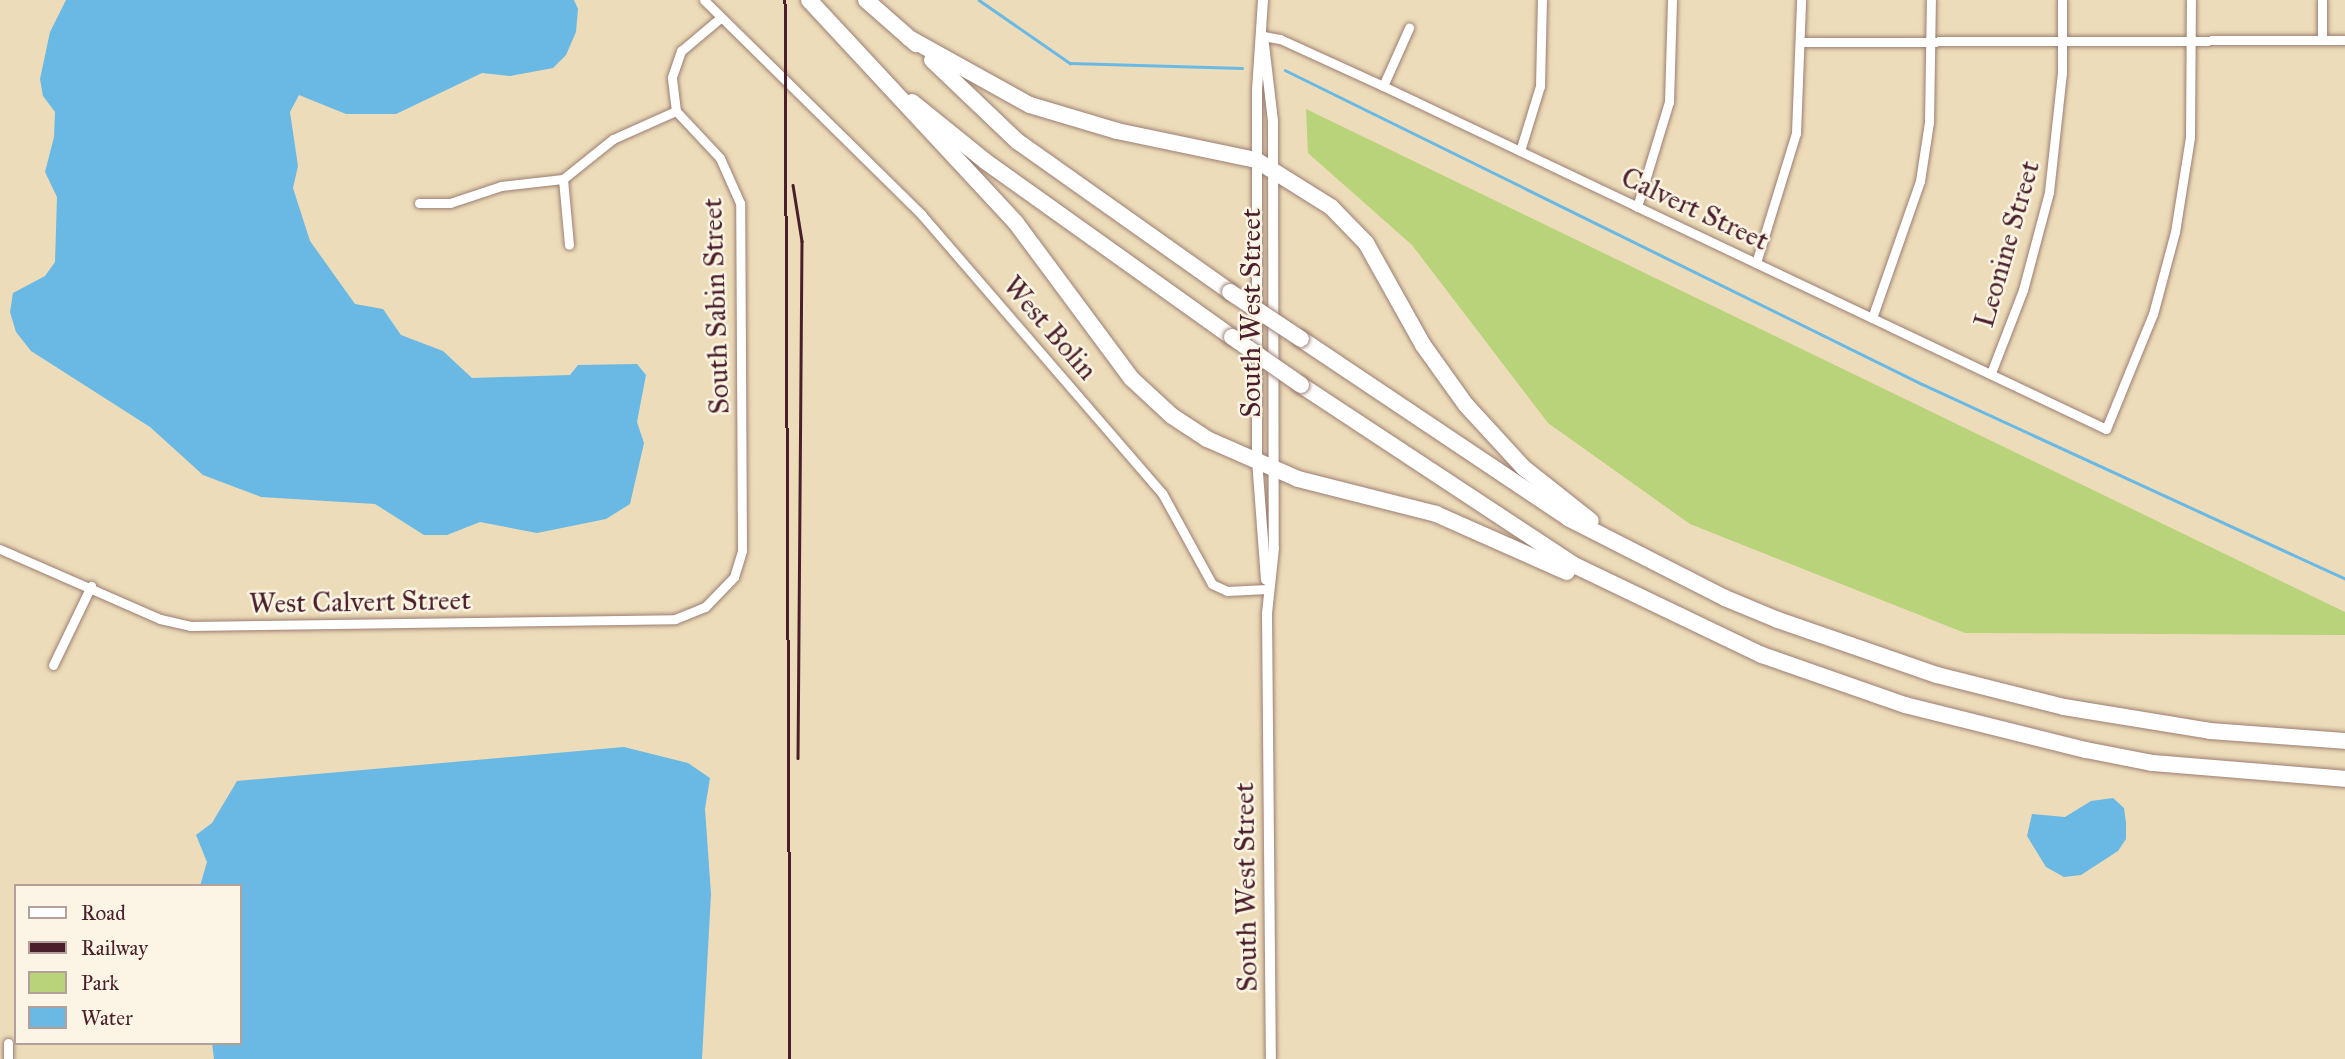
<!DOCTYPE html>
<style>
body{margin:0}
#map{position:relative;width:2345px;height:1059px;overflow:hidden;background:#eddcb9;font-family:"IM FELL Great Primer",serif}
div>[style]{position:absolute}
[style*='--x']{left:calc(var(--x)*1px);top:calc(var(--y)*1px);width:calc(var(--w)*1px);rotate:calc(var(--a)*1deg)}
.green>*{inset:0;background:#b8d379}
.water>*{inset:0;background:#69b9e4}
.stream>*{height:2.5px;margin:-1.25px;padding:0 1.25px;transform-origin:1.25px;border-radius:1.25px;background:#69b9e4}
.roads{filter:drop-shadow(0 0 2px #9c7e72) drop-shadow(0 0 2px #9c7e72)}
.minor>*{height:9px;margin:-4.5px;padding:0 4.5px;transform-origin:4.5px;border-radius:4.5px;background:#fff}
.tertiary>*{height:10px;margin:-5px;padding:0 5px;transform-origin:5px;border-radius:5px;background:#fff}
.motorway>*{height:16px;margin:-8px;padding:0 8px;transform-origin:8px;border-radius:8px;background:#fff}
.rail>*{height:2.5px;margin:-1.25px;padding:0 1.25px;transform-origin:1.25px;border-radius:1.25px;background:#4a1f2b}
.bridges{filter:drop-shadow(0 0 2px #9c7e72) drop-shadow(0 0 2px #9c7e72)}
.motorway-bridge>*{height:16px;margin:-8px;padding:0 8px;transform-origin:8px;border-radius:8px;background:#fff}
span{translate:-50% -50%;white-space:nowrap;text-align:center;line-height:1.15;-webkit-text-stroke:5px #fcf5e5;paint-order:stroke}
.street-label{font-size:28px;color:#4a1f2b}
.legend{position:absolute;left:14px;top:884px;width:228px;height:161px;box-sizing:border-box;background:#fcf5e5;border:2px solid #b59f9b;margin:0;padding:9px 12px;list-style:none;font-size:21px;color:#4a1f2b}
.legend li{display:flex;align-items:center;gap:14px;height:35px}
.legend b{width:35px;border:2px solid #b59f9b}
</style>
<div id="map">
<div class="green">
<div style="clip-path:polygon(1306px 109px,2345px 612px,2345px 635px,1965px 633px,1690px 524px,1548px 423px,1412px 245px,1308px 153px)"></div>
</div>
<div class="water">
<div style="clip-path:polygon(66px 0,574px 0,578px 9px,576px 32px,566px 55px,553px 68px,510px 76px,482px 73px,396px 114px,346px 114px,299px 95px,290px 112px,298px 166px,293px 188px,310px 241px,355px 304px,383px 309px,401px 335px,443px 351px,472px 378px,570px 375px,578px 365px,637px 364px,646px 375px,637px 422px,644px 443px,630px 504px,606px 519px,537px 533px,480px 522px,447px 535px,424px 535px,375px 504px,261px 497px,203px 475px,150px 427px,31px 351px,16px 332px,10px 312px,13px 293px,45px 276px,55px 262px,57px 197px,45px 172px,54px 137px,55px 112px,43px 96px,40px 79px,50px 32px)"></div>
<div style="clip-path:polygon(624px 747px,688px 763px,710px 778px,705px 809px,711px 894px,702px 1059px,214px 1059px,212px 1043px,240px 1043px,240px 886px,200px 886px,207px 862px,196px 835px,212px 823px,237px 781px)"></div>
<div style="clip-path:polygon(2113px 798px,2124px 808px,2126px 823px,2126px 839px,2118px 851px,2081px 875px,2064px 877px,2046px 867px,2027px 836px,2032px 814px,2065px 817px,2091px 801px)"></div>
</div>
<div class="stream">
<div style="--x:979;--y:0;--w:111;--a:34.7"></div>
<div style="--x:1070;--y:63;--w:172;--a:1.7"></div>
<div style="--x:1285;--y:70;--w:710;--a:26.24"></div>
<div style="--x:1922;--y:384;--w:466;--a:24.7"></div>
</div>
<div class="roads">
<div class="minor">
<div style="--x:704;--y:0;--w:305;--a:44.6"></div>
<div style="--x:921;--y:214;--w:369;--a:49.2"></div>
<div style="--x:1162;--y:493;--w:104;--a:61.2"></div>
<div style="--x:1212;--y:584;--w:17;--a:25"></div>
<div style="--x:1227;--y:591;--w:40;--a:-2.9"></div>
<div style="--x:2322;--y:0;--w:40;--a:90"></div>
<div style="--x:1263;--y:36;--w:17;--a:10"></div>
<div style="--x:1280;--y:39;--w:113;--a:24.5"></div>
<div style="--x:1383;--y:86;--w:800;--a:25.38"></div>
<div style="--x:2106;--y:429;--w:124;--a:-67.8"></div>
<div style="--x:2153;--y:314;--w:85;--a:-75"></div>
<div style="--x:2175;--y:232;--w:96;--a:-81"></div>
<div style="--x:2190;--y:137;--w:137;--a:-89.6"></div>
<div style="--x:1801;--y:42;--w:544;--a:-0.21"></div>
<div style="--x:1383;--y:86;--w:64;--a:-65.9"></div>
<div style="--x:1520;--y:151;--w:68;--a:-72.9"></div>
<div style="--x:1540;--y:86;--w:86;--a:-88.7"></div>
<div style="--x:563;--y:179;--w:66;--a:84.8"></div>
<div style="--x:419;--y:203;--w:31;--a:0"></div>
<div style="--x:450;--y:203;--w:54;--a:-18.4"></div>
<div style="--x:501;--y:186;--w:62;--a:-6.4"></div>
<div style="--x:563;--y:179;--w:64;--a:-38.7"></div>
<div style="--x:613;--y:139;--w:69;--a:-24"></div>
<div style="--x:1637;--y:207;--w:110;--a:-73.1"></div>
<div style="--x:1669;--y:102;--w:102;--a:-88.3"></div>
<div style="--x:1756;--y:263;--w:136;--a:-72.9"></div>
<div style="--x:1796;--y:133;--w:133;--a:-87.8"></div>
<div style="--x:1872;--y:318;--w:145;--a:-70.7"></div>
<div style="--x:1920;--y:181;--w:60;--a:-81.3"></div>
<div style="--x:1929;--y:122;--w:122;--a:-89.1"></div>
<div style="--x:1991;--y:373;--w:89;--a:-68.9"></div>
<div style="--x:2023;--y:290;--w:101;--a:-75.1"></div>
<div style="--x:2049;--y:192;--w:120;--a:-83.8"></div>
<div style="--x:2062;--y:73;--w:73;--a:-90"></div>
<div style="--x:0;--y:549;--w:175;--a:23.6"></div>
<div style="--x:160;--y:619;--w:31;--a:13"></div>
<div style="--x:190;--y:626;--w:485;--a:-0.8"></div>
<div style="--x:675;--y:619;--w:32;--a:-22"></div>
<div style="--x:705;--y:607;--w:42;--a:-46"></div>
<div style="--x:734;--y:577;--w:28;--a:-73"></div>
<div style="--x:742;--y:550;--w:347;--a:-90.3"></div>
<div style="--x:740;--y:203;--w:49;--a:-114"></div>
<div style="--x:720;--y:158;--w:64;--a:-133.1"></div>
<div style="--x:676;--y:111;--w:34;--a:-97"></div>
<div style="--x:672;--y:77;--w:28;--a:-71"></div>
<div style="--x:681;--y:51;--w:50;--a:-40.1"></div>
<div style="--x:53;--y:665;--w:88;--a:-64.3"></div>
<div style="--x:8;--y:1043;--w:16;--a:90"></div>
</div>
<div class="tertiary">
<div style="--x:1263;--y:0;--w:90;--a:93.8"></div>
<div style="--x:1257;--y:90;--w:370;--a:90"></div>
<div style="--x:1257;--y:460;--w:120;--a:85.7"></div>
<div style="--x:1263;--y:36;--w:86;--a:83.3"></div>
<div style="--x:1273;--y:121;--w:427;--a:89.9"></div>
<div style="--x:1274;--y:548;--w:66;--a:96.1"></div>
<div style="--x:1267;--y:614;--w:445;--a:89.5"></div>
</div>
<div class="motorway">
<div style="--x:809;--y:0;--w:304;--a:47.1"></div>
<div style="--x:1016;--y:223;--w:194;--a:53.4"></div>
<div style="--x:1132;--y:379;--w:54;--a:42.8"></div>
<div style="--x:1172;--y:416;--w:42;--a:33.3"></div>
<div style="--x:1207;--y:439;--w:99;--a:23.7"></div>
<div style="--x:1298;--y:479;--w:142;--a:14.2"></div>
<div style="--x:1436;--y:514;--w:143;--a:23.9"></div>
<div style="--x:866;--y:0;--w:67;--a:41.3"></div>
<div style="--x:909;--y:38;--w:138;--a:29"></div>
<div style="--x:1030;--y:105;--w:91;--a:16.6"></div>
<div style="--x:1117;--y:131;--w:142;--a:11.8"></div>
<div style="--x:1256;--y:160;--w:89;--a:32.1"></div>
<div style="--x:1331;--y:207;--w:50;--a:45.8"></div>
<div style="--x:1366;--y:243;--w:117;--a:60.8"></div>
<div style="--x:1423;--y:345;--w:74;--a:54.4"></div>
<div style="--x:1466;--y:405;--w:86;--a:47.4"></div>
<div style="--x:1524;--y:468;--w:85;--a:38.3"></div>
<div style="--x:932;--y:60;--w:117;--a:43.6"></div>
<div style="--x:1017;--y:141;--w:261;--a:35.3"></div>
<div style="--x:912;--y:102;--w:94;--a:38.9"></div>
<div style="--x:985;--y:161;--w:303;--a:35.5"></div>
<div style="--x:1301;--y:339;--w:321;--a:33.8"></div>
<div style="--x:1568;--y:518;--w:176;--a:27"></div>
<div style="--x:1725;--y:598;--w:57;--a:22.5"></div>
<div style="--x:1778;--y:620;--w:168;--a:19.1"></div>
<div style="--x:1937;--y:675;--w:131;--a:14.1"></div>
<div style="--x:2064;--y:707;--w:148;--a:9.3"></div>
<div style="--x:2210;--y:731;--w:135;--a:4.2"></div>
<div style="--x:1301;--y:385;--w:329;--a:33.4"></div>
<div style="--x:1576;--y:566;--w:206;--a:25.6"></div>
<div style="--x:1762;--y:655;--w:151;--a:19.3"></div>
<div style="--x:1905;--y:705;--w:187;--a:14"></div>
<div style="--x:2086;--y:750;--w:67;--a:11.1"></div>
<div style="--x:2152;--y:763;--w:194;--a:4.7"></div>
</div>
</div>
<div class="rail">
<div style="--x:785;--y:0;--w:1059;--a:89.73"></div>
<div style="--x:793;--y:185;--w:57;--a:80.9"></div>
<div style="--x:802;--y:241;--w:517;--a:90.44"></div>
</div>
<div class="bridges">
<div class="motorway-bridge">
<div style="--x:1230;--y:292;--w:85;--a:33.5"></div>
<div style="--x:1232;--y:337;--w:84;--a:34.8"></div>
</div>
</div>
<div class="street-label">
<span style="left:1695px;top:209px;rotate:25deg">Calvert Street</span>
<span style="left:2007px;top:244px;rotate:-74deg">Leonine Street</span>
<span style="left:716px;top:306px;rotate:-92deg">South Sabin Street</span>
<span style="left:1251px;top:313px;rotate:-90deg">South West Street</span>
<span style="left:1050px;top:328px;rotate:49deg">West Bolin</span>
<span style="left:360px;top:602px;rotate:-1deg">West Calvert Street</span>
<span style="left:1246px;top:887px;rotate:-91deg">South West Street</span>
</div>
<ul class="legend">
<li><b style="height:9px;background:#fff"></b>Road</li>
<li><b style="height:9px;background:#4a1f2b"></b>Railway</li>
<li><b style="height:19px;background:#b8d379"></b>Park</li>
<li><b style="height:19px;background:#69b9e4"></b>Water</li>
</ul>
</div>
